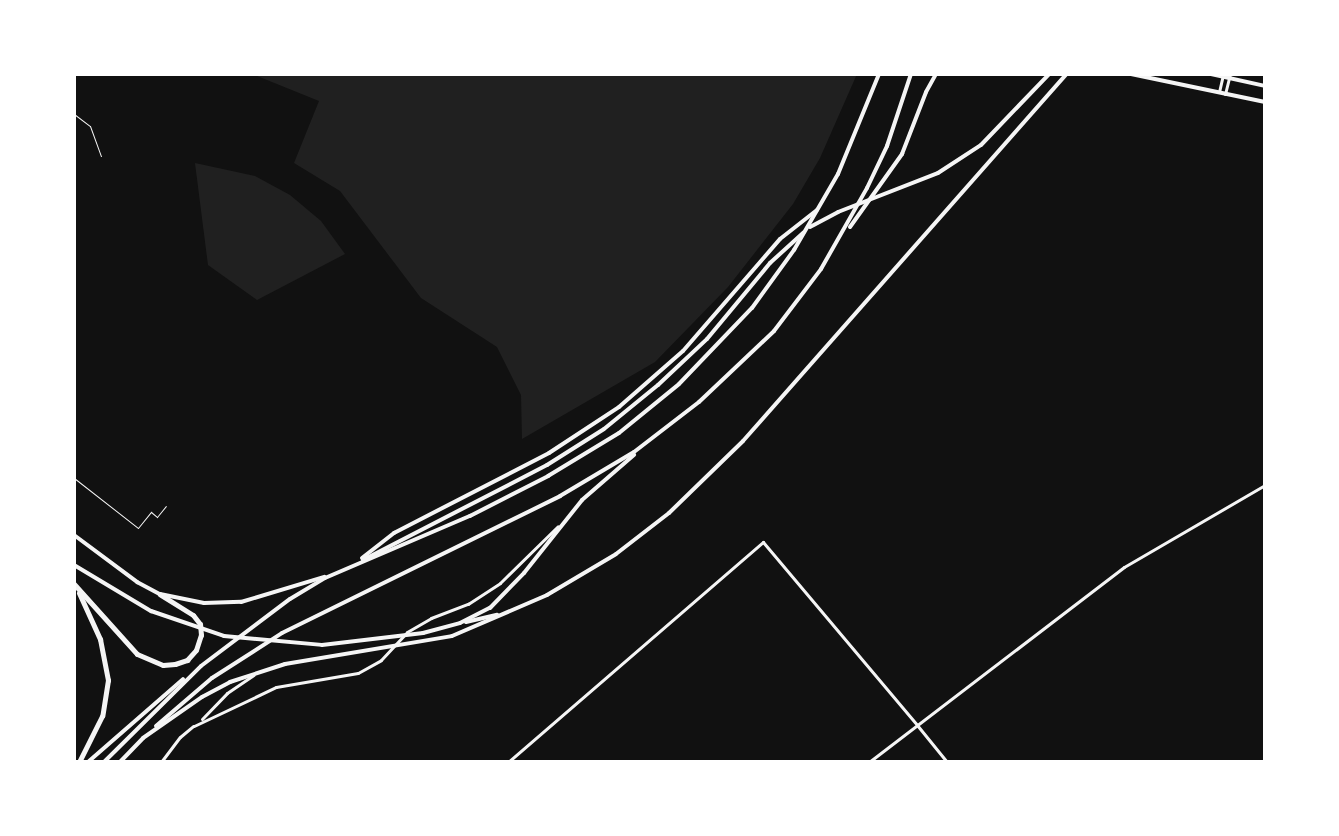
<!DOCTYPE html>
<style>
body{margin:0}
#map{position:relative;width:1339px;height:836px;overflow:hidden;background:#111;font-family:"DejaVu Sans",sans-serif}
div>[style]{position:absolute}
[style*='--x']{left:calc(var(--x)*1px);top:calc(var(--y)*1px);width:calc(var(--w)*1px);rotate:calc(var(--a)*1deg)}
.green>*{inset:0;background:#202020}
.service>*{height:1px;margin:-0.5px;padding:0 0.5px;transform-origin:0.5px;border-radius:0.5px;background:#f5f5f5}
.minor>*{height:3px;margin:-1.5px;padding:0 1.5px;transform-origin:1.5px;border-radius:1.5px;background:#f5f5f5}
.tertiary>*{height:3px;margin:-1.5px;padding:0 1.5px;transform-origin:1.5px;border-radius:1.5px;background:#f5f5f5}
.secondary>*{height:4px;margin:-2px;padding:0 2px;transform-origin:2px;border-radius:2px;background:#f5f5f5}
.trunk>*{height:4px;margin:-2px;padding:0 2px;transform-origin:2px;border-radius:2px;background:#f5f5f5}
.motorway>*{height:5px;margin:-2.5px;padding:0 2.5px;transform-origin:2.5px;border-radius:2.5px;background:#f5f5f5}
span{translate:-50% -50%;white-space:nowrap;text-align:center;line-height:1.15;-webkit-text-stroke:6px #fff;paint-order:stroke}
.frame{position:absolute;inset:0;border:76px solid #fff;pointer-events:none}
</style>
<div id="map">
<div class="green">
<div style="clip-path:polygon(252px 74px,857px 74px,820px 158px,793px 204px,728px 287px,655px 362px,522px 439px,521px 395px,497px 347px,421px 298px,340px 191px,294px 163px,319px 101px)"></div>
<div style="clip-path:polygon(195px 163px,255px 176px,290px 195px,321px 221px,345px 254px,257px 300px,208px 265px)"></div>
</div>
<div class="service">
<div style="--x:74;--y:114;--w:20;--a:37"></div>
<div style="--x:90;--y:126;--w:32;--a:70"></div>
<div style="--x:74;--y:478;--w:81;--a:38"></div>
<div style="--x:138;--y:528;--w:21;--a:-51"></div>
<div style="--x:151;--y:512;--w:8;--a:40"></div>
<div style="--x:157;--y:517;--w:14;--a:-51"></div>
</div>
<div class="minor">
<div style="--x:202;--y:719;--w:36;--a:-46"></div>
<div style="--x:227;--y:693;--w:32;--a:-34"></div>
<div style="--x:194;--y:726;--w:91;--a:-25.4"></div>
<div style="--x:276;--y:687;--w:83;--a:-9.7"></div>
<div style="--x:358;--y:673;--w:26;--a:-29"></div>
<div style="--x:381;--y:660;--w:38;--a:-47"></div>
<div style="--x:407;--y:632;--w:28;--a:-30"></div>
<div style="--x:431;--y:618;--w:40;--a:-21"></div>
<div style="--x:468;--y:604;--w:38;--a:-33"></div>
<div style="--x:500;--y:583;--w:81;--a:-44.5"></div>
<div style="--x:161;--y:762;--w:31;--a:-53"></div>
<div style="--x:180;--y:737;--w:17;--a:-40"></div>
<div style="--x:508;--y:762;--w:337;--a:-40.8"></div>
<div style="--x:763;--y:542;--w:239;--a:49.9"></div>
</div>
<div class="tertiary">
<div style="--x:1219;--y:92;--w:18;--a:-77"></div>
<div style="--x:1225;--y:94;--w:21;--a:-76"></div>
<div style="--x:917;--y:725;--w:48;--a:51"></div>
<div style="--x:869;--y:762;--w:321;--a:-37.4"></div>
<div style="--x:1124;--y:567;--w:163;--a:-30.2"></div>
</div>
<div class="secondary">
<div style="--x:1131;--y:74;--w:137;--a:11.8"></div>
<div style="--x:1211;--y:74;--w:55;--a:12.5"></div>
</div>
<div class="trunk">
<div style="--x:810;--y:227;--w:32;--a:-28"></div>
<div style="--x:838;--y:212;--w:107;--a:-21.3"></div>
<div style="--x:938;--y:173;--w:51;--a:-33.1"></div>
<div style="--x:981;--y:145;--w:98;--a:-46.2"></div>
<div style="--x:850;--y:227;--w:90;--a:-54.5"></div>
<div style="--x:902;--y:154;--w:66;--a:-68.8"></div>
<div style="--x:926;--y:92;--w:21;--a:-61"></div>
<div style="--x:74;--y:535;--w:79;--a:36.7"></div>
<div style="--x:137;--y:582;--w:26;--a:28"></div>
<div style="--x:160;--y:594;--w:45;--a:11.6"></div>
<div style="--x:204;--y:603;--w:37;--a:-2"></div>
<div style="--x:241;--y:602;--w:87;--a:-16.8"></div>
<div style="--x:362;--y:558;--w:41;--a:-38"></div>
<div style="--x:394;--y:533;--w:174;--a:-27.3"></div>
<div style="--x:549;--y:453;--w:84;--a:-33.3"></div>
<div style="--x:619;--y:407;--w:85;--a:-41.2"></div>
<div style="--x:683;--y:351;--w:148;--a:-49.1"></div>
<div style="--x:780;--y:239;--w:47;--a:-38.1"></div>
<div style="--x:363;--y:560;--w:207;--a:-27.3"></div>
<div style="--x:547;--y:465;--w:67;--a:-32.3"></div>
<div style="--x:604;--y:429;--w:70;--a:-39.2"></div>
<div style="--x:658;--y:385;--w:67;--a:-43.2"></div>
<div style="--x:707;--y:339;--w:99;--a:-50.3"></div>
<div style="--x:770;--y:263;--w:45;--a:-42.3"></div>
<div style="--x:74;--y:565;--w:90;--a:30.9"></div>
<div style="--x:151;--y:611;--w:77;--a:18.9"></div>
<div style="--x:224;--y:636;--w:98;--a:5.2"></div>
<div style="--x:322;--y:645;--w:102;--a:-6.8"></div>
<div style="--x:423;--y:633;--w:38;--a:-15"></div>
<div style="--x:460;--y:623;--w:34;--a:-27"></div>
<div style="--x:490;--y:608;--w:49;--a:-45.8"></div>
<div style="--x:524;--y:573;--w:93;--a:-51.5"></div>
<div style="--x:582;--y:500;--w:69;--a:-40.9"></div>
<div style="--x:466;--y:622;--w:32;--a:-13"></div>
<div style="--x:156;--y:726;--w:74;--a:-40.6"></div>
<div style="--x:212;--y:678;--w:83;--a:-32.7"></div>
<div style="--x:282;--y:633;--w:310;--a:-26.2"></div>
<div style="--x:560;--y:496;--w:86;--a:-30.7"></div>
<div style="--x:634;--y:452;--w:82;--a:-37.6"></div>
<div style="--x:699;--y:402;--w:103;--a:-43.4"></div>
<div style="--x:774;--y:331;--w:78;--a:-52.8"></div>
<div style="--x:821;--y:269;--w:93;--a:-60.4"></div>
<div style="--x:867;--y:188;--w:47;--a:-64.5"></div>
<div style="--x:887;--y:146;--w:76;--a:-71.6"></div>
<div style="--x:143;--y:738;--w:72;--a:-34.8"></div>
<div style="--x:202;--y:697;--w:32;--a:-28"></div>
<div style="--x:230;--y:682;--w:58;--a:-18.1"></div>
<div style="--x:285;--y:664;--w:169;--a:-9.5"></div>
<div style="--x:452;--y:636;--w:103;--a:-23.3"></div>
<div style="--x:547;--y:595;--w:80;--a:-30.7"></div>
<div style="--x:616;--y:554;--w:67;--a:-37.7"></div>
<div style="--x:669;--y:513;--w:103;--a:-44.2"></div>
<div style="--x:743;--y:441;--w:489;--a:-48.6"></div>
<div style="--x:88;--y:762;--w:126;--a:-41.1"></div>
<div style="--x:104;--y:762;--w:136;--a:-44.7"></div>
<div style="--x:201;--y:666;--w:111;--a:-37"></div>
<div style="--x:290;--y:599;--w:41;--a:-31"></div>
<div style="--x:325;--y:578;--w:158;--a:-23.2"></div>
<div style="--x:470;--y:516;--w:88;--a:-27.1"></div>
<div style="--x:548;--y:476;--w:83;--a:-31.2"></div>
<div style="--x:619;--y:433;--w:77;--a:-39.2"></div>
<div style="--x:679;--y:384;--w:105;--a:-46.2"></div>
<div style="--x:752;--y:308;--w:72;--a:-54.1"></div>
<div style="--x:794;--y:250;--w:88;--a:-59.9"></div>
<div style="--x:838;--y:174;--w:108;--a:-67.7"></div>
<div style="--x:120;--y:762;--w:33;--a:-46"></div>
</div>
<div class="motorway">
<div style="--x:74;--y:584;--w:94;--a:48"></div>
<div style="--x:137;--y:654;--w:28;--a:23"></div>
<div style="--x:163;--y:665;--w:12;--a:-5"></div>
<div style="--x:175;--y:664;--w:13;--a:-18"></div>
<div style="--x:187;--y:660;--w:13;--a:-48"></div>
<div style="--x:196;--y:650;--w:16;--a:-72"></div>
<div style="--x:201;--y:635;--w:11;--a:-95"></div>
<div style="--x:200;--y:624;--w:11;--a:-128"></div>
<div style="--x:193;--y:615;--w:39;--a:-148"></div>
<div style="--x:79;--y:593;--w:51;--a:65.5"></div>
<div style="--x:100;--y:639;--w:42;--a:79"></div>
<div style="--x:108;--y:680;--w:36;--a:99"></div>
<div style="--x:102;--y:716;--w:51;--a:116.6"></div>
</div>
<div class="frame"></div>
</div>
